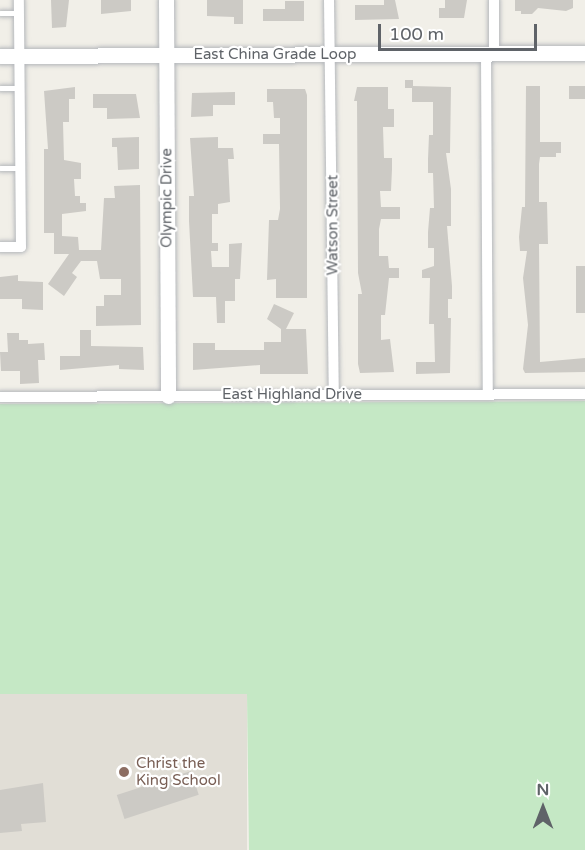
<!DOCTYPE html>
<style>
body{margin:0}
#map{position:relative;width:585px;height:850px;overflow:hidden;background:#f1efe8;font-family:"Varela Round",sans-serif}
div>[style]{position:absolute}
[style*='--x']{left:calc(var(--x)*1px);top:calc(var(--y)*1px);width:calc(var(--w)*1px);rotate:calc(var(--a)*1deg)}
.education>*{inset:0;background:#e1ded6;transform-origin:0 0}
.green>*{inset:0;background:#c5e8c5}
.building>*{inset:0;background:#cccac5;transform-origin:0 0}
.roads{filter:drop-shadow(0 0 2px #b5b8bc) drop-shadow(0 0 2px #b5b8bc)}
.lane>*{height:5px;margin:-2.5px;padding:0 2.5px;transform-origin:2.5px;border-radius:2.5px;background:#fff}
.street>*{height:10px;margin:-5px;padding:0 5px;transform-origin:5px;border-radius:5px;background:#fff}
.secondary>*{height:15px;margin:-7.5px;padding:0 7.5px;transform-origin:7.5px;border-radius:7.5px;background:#fff}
.dots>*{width:16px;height:16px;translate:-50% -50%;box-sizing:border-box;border:3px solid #fff;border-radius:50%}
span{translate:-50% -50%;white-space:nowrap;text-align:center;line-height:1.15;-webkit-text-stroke:4.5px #fff;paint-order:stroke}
.street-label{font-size:15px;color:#5f6368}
.education-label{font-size:15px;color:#785e54}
.left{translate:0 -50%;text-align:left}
.north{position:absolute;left:513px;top:778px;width:60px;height:60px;-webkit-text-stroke:4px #fff;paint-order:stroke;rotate:0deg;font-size:16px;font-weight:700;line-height:24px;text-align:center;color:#5f6368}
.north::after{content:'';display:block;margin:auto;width:21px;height:27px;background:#5f6368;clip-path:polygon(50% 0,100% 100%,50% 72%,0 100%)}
.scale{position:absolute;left:378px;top:24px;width:159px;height:27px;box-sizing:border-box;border:3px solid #5f6368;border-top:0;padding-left:8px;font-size:18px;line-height:21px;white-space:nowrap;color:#5f6368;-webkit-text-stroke:4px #fff;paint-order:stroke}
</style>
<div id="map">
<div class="education">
<div style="left:0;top:694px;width:247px;height:156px"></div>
</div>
<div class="green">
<div style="clip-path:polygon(585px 401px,585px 850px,249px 850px,247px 694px,0 694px,0 404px)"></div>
</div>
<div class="building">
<div style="clip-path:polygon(51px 0,69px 0,66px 27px,52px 28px)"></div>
<div style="clip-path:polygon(101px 0,131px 0,131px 11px,101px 14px)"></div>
<div style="clip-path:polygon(207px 0,243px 0,243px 24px,234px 24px,234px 17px,207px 16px)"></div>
<div style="clip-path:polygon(384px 0,395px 0,399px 19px,355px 20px,355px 5px,384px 5px)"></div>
<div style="clip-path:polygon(445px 0,467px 0,464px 18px,439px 18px,439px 8px,445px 8px)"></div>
<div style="clip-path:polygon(515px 0,573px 0,573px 8px,566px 11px,538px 8px,532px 14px,521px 14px,521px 11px,515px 11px)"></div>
<div style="clip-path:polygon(285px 1px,304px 1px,304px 21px,263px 21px,263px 9px,285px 9px)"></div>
<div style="clip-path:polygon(405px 80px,413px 80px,413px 86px,451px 87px,450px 153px,446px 153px,451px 189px,451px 226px,447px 226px,452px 286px,452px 299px,448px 299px,448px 318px,451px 318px,450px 373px,416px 374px,416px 362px,435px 362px,434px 324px,429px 324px,430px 278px,422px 278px,422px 270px,434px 266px,434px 248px,428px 248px,428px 232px,430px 208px,434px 208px,433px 173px,428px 173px,428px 159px,429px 135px,433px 135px,433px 102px,412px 102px,412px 88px,405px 88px)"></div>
<div style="clip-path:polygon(526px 86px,540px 86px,540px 142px,561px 142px,561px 153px,556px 153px,556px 157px,540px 157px,539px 164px,539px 202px,547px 202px,548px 244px,539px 244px,540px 362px,585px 358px,585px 372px,525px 373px,523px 369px,528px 325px,523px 278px,527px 251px,520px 251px,519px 237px,522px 207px,525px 207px)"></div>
<div style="left:569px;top:86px;width:16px;height:13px"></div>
<div style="clip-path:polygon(75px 87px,75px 99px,69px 99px,69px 122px,63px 122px,64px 160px,81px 163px,81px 179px,74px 179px,75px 196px,80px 196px,80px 203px,86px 203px,86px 211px,62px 214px,62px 236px,78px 237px,79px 250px,101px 250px,104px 198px,115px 198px,114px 186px,140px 185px,141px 325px,96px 326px,96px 306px,104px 306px,104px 295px,121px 295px,121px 279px,100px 279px,97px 261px,81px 261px,72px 273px,77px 277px,64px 296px,48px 284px,69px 254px,54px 254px,54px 233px,44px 233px,44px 149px,48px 149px,44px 91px)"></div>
<div style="clip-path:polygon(357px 87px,388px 87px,388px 109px,394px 109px,394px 127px,383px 127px,384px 158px,392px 158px,392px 169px,391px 191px,380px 191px,381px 207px,400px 207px,400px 219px,381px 219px,379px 229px,379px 256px,388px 256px,389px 268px,399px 268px,399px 278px,389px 278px,385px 315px,381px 315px,381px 340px,390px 339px,394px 372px,360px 373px,358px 364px,358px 294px,362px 294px,358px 273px,357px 101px,354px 101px)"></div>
<div style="clip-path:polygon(267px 89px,305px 89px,307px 95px,307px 298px,276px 298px,276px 279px,267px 280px,269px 220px,278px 220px,280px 209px,279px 144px,263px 144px,263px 134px,280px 134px,280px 118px,274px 118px,273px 102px,267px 102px)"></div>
<div style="clip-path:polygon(235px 92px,235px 105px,213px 105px,213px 116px,191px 117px,192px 93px)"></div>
<div style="clip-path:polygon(93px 94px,136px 94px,140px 118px,107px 119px,107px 108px,93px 108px)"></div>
<div style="clip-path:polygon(139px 137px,139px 169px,118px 170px,117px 147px,112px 147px,112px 138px)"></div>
<div style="clip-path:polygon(218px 137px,218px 148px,233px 148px,234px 159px,228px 159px,230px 202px,218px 204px,218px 214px,212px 214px,212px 243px,218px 243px,218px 251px,211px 251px,212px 267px,229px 267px,229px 244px,242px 243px,240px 279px,235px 279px,235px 301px,225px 301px,225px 323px,217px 323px,216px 297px,193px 297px,189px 221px,189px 196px,194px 196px,190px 138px)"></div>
<div style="left:576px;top:266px;width:9px;height:47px"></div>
<div style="clip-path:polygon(18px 275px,18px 281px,43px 282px,43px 310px,22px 309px,22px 299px,0 299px,0 277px)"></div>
<div style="clip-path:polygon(274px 304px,294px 313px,286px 329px,306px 329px,308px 374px,260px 374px,260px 365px,193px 370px,193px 343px,215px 343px,215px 350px,264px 350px,264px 342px,281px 342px,281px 329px,267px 319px)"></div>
<div style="clip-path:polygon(80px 330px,91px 330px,91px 346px,143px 347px,144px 370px,119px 369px,119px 365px,60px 370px,60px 356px,80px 356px)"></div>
<div style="clip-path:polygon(7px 333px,19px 333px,19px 340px,28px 340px,28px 344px,44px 343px,45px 360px,38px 360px,39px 383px,20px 384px,20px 371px,1px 371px,0 352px,8px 352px)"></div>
<div style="left:191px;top:771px;width:25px;height:78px;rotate:72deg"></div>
<div style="clip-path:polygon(43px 783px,46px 822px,21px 824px,22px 831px,0 833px,0 790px)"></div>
</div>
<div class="roads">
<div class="lane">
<div style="--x:0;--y:13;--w:19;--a:0"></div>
<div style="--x:0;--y:88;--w:20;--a:0"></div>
<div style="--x:0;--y:168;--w:20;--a:0"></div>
</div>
<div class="street">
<div style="--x:329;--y:0;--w:395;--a:89.3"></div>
<div style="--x:494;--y:0;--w:53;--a:90"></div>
<div style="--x:486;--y:54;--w:340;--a:89.7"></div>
<div style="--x:0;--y:247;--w:21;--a:0"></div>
<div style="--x:21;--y:247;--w:247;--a:-90.5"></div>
<div style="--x:0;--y:397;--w:585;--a:-0.29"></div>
</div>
<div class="secondary">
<div style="--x:166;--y:0;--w:396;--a:89.7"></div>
<div style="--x:0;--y:56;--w:585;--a:-0.29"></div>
</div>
</div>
<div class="dots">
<div style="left:124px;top:772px;background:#8d6e63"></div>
</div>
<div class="street-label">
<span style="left:275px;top:55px">East China Grade Loop</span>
<span style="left:167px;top:198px;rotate:-90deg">Olympic Drive</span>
<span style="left:333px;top:225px;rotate:-90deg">Watson Street</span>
<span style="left:292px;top:395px">East Highland Drive</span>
</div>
<div class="education-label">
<span class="left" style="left:136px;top:772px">Christ the<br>King School</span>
</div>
<div class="north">N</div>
<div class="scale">100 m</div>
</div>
